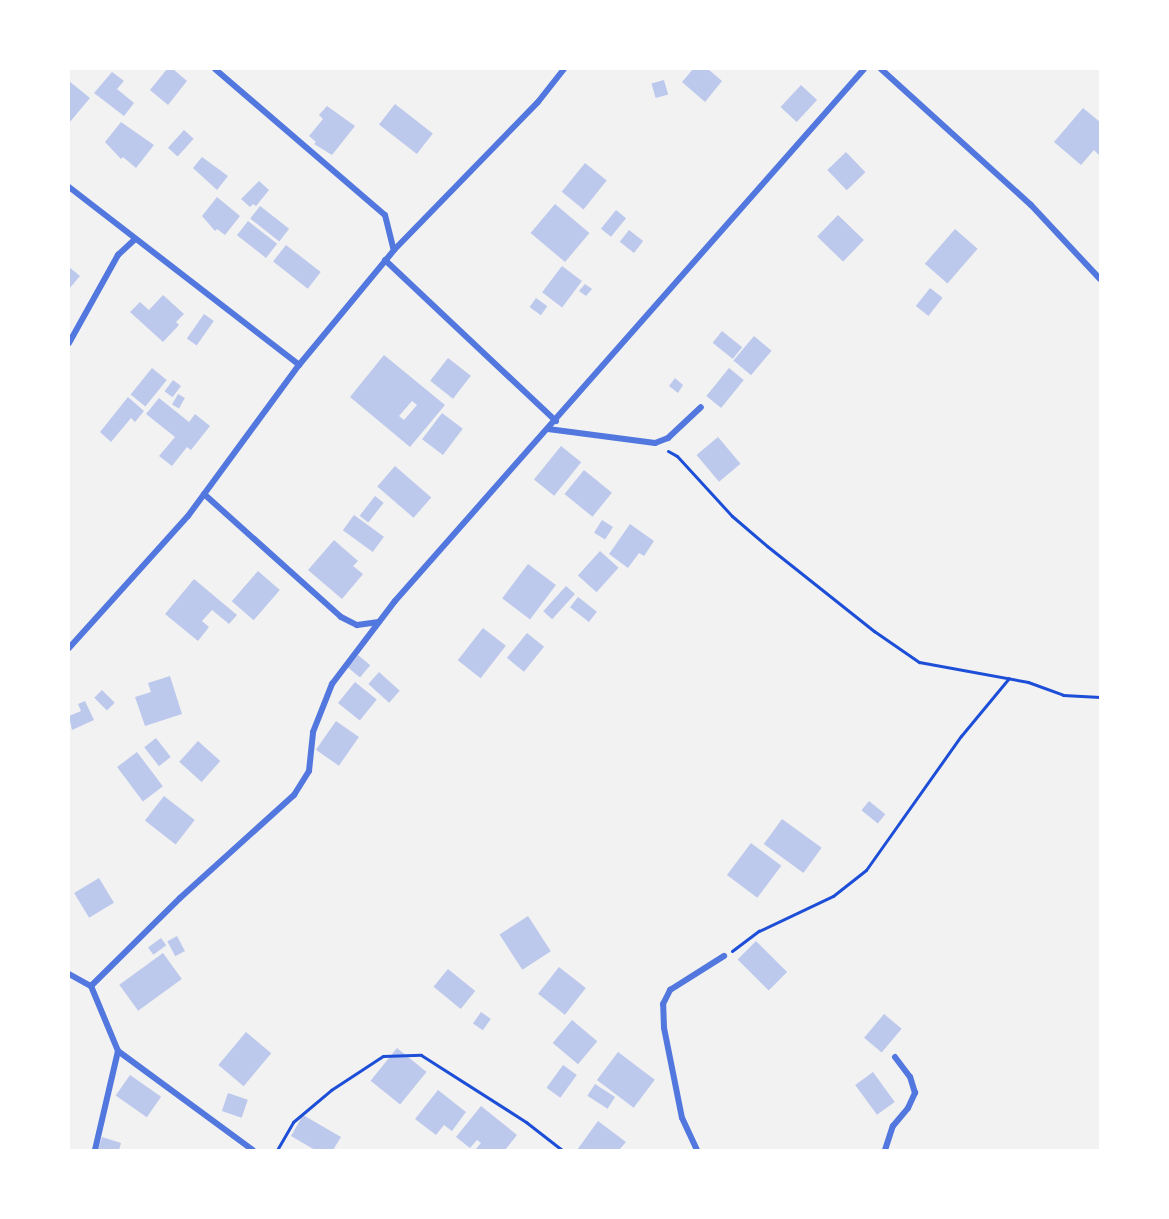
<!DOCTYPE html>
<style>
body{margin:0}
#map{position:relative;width:1169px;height:1219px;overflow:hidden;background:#f2f2f2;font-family:"Open Sans",sans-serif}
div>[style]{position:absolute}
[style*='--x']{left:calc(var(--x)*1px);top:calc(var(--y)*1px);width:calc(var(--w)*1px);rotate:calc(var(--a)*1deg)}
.building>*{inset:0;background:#bdc9ec;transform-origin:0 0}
.path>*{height:3px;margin:-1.5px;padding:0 1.5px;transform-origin:1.5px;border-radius:1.5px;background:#1d4ed8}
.minor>*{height:6px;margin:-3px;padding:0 3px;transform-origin:3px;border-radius:3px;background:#5277de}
span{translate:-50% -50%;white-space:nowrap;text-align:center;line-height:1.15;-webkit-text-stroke:5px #fff;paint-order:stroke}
.frame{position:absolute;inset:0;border:70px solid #fff;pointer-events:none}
</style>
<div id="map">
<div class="building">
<div style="clip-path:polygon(167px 69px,173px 69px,187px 81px,168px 105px,150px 90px)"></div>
<div style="clip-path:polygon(693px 69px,708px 69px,722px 81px,705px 102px,682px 82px)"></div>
<div style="clip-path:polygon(112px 72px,124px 81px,117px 89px,134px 103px,124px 116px,94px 93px)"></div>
<div style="left:664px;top:80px;width:15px;height:13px;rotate:74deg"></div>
<div style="clip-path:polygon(69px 81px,90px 98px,69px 123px)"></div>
<div style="left:801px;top:85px;width:22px;height:30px;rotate:43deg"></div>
<div style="left:395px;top:104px;width:48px;height:26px;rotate:38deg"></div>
<div style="clip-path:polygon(327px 106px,355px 126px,332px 155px,314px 144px,316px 142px,309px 136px,323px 119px,319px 115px)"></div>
<div style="clip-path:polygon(1083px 108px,1100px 122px,1100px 156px,1094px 150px,1081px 165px,1054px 142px)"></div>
<div style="clip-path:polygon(121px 122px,154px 145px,136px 168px,123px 157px,121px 159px,105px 142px)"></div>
<div style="left:184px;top:130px;width:13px;height:24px;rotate:42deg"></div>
<div style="left:846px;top:152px;width:28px;height:26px;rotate:46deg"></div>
<div style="clip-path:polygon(202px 157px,228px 176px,217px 190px,193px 168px)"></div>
<div style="left:585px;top:163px;width:28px;height:37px;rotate:39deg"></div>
<div style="clip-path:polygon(259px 181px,269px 190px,256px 206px,253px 204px,250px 207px,241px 199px)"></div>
<div style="clip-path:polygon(217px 197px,240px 216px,225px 235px,217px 229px,215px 231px,202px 216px)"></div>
<div style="left:555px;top:204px;width:45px;height:38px;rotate:40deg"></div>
<div style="left:260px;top:206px;width:37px;height:16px;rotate:38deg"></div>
<div style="left:616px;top:210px;width:13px;height:24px;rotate:39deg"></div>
<div style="left:838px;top:215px;width:36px;height:30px;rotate:44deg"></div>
<div style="left:248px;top:221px;width:37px;height:18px;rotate:38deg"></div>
<div style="left:955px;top:229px;width:30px;height:46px;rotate:41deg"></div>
<div style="left:629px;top:230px;width:18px;height:15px;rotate:38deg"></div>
<div style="left:286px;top:245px;width:44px;height:21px;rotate:38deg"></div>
<div style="left:562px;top:266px;width:25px;height:33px;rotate:37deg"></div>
<div style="clip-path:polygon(69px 267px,80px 276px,69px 289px)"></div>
<div style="clip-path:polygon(585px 284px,592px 289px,586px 296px,579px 291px)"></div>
<div style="left:930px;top:288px;width:16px;height:23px;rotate:38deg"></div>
<div style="clip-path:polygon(163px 295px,184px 314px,176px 322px,179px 325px,163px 342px,130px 312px,140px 302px,149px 310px)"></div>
<div style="left:536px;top:298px;width:14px;height:11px;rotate:36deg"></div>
<div style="left:204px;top:314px;width:12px;height:30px;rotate:35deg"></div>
<div style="left:722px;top:331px;width:26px;height:15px;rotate:39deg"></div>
<div style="left:754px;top:336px;width:23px;height:32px;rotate:40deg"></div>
<div style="clip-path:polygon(evenodd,384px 355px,445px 405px,410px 447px,350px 397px,384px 355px,412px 401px,417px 405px,404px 420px,399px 416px,412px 401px)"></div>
<div style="left:448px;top:358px;width:29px;height:29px;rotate:38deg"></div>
<div style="left:152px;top:368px;width:19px;height:34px;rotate:39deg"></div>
<div style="left:729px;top:368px;width:19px;height:36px;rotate:39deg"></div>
<div style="clip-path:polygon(675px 378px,683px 385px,678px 393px,669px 386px)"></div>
<div style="left:173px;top:380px;width:10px;height:14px;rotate:37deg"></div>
<div style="left:178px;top:394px;width:8px;height:12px;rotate:30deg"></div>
<div style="clip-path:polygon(128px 397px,144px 411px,135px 422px,131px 418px,111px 442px,100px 432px)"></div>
<div style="clip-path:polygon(159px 398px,189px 422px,195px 414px,210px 426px,191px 450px,187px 447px,172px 466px,159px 456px,175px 437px,146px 414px)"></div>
<div style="left:442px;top:413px;width:26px;height:33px;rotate:37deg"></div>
<div style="left:718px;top:437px;width:35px;height:28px;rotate:50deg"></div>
<div style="left:561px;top:446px;width:26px;height:43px;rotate:39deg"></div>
<div style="left:395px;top:466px;width:48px;height:27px;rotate:41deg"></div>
<div style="left:584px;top:470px;width:36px;height:31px;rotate:39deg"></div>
<div style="left:375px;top:496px;width:11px;height:25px;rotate:38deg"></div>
<div style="left:354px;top:515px;width:37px;height:19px;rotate:36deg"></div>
<div style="left:602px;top:520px;width:13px;height:15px;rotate:32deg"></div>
<div style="clip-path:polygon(630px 524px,654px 541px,644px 556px,639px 553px,628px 568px,609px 554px)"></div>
<div style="clip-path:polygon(334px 540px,358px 561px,353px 566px,363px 574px,342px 599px,308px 570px)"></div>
<div style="left:600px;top:551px;width:25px;height:33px;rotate:42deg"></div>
<div style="left:528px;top:564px;width:35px;height:43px;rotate:37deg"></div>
<div style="left:258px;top:571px;width:29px;height:40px;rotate:41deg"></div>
<div style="clip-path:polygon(194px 579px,237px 615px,229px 624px,212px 610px,202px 621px,209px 627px,198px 641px,165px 614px)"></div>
<div style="left:566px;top:586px;width:12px;height:34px;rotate:42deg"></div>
<div style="left:578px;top:597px;width:24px;height:13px;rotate:38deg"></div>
<div style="left:483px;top:628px;width:29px;height:41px;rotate:38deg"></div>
<div style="left:527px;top:633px;width:22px;height:32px;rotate:39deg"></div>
<div style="left:358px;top:655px;width:16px;height:16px;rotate:40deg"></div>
<div style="left:379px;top:672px;width:28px;height:16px;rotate:42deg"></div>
<div style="clip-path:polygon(170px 676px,182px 714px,145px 726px,135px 697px,151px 692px,148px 683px)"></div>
<div style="left:355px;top:682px;width:28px;height:27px;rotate:39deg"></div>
<div style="left:102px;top:690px;width:18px;height:11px;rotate:45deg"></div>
<div style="clip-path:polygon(85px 701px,94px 720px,72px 730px,69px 716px,81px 711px,78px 704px)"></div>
<div style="left:336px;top:721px;width:28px;height:35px;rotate:35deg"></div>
<div style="left:156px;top:738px;width:24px;height:15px;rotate:52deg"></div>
<div style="left:198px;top:741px;width:30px;height:28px;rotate:42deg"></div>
<div style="left:137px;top:752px;width:43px;height:25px;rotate:53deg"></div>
<div style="left:164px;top:796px;width:39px;height:31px;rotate:38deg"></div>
<div style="left:869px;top:801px;width:21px;height:12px;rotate:39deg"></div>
<div style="left:782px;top:819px;width:49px;height:31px;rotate:36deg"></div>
<div style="left:751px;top:843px;width:38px;height:40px;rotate:37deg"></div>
<div style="left:99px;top:878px;width:29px;height:29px;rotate:59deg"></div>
<div style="left:528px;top:916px;width:42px;height:34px;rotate:57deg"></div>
<div style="left:177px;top:936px;width:17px;height:11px;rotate:62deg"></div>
<div style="left:161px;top:938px;width:9px;height:16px;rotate:54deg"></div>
<div style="left:756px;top:941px;width:44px;height:26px;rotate:45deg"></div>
<div style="left:163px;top:953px;width:32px;height:54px;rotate:54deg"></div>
<div style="left:559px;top:967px;width:34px;height:34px;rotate:38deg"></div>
<div style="left:448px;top:969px;width:35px;height:23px;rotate:39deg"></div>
<div style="left:481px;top:1012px;width:12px;height:14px;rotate:35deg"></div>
<div style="left:884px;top:1014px;width:23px;height:31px;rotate:40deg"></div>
<div style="left:572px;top:1020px;width:33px;height:30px;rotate:40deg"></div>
<div style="left:246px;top:1032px;width:33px;height:43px;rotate:40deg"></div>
<div style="left:397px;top:1048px;width:38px;height:42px;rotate:39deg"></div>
<div style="left:618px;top:1052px;width:46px;height:35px;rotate:37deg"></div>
<div style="left:563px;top:1065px;width:17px;height:28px;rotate:36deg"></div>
<div style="left:873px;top:1072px;width:37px;height:22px;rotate:54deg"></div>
<div style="left:130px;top:1075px;width:38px;height:25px;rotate:35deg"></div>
<div style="left:595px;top:1084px;width:24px;height:14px;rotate:33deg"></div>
<div style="clip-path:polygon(438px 1090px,466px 1112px,452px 1131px,444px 1125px,436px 1135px,415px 1119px)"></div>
<div style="left:228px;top:1093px;width:21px;height:19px;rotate:19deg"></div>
<div style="clip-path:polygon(481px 1106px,517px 1135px,505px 1150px,475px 1150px,481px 1143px,477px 1140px,470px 1148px,456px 1137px)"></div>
<div style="clip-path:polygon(303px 1115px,341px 1137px,333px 1150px,315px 1150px,291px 1136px)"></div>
<div style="clip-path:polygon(598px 1121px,626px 1142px,619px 1150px,577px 1150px)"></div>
<div style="clip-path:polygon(102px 1137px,121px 1143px,119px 1150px,98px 1150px)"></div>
</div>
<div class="path">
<div style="--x:668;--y:451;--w:10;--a:29"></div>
<div style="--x:677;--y:456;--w:81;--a:47.5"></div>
<div style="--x:732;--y:516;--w:46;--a:40.6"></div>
<div style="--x:767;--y:546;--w:137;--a:38.5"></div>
<div style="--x:874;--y:631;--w:55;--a:34.6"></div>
<div style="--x:919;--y:662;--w:111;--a:10.4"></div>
<div style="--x:1028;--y:682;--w:37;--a:20"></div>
<div style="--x:1063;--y:695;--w:37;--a:3"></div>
<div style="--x:732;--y:951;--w:34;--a:-37"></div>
<div style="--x:759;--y:931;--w:82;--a:-25.3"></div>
<div style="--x:833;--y:896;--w:42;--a:-38.2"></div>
<div style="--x:866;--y:870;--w:164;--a:-54.7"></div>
<div style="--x:961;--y:736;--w:75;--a:-50.4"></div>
<div style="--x:277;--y:1150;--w:32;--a:-60"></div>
<div style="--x:293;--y:1122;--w:50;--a:-40.1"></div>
<div style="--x:331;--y:1090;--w:62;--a:-33.2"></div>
<div style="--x:383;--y:1056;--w:38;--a:-2"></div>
<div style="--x:421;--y:1055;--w:125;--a:32.5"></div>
<div style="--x:526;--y:1122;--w:46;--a:37.9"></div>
</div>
<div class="minor">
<div style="--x:215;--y:69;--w:224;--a:40.7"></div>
<div style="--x:385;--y:215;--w:36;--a:76"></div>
<div style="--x:881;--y:69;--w:202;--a:42.2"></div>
<div style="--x:1031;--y:205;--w:101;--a:47"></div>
<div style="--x:69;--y:187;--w:291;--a:37.7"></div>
<div style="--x:385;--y:260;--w:235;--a:43.3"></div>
<div style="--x:69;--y:343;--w:101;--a:-60.9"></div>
<div style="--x:118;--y:255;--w:22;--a:-43"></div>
<div style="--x:548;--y:429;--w:108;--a:7.5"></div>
<div style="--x:655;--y:443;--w:14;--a:-21"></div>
<div style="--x:668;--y:438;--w:45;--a:-43.2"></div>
<div style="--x:204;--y:494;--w:184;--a:41.9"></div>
<div style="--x:341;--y:617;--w:18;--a:27"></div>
<div style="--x:357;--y:625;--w:22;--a:-8"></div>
<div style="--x:69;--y:648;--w:178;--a:-48"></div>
<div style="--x:188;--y:516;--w:187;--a:-53.7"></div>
<div style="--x:299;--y:365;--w:149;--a:-50.4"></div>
<div style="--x:394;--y:250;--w:206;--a:-45.8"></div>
<div style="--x:538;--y:102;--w:42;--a:-51.8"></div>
<div style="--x:69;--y:974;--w:25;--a:29"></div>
<div style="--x:91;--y:986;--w:70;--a:67.4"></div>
<div style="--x:118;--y:1051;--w:102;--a:103.1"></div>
<div style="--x:91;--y:986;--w:125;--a:-44.7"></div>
<div style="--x:180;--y:898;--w:154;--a:-42.1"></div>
<div style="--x:294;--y:795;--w:28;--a:-58"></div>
<div style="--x:309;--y:771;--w:39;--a:-84"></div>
<div style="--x:313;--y:732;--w:52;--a:-68.4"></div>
<div style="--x:332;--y:684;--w:104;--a:-52.8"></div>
<div style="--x:395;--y:601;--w:709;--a:-48.6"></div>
<div style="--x:118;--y:1051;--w:167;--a:36.3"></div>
<div style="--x:697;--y:1150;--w:35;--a:-115"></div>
<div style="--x:682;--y:1118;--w:92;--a:-101.3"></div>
<div style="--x:664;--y:1028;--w:24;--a:-92"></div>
<div style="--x:663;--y:1004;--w:16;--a:-63"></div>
<div style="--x:670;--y:990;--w:64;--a:-32.2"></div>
<div style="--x:885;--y:1150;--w:25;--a:-72"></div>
<div style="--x:893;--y:1126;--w:23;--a:-50"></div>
<div style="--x:908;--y:1108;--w:17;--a:-65"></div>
<div style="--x:915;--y:1093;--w:17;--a:-107"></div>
<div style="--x:910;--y:1077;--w:25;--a:-127"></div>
</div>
<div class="frame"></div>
</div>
